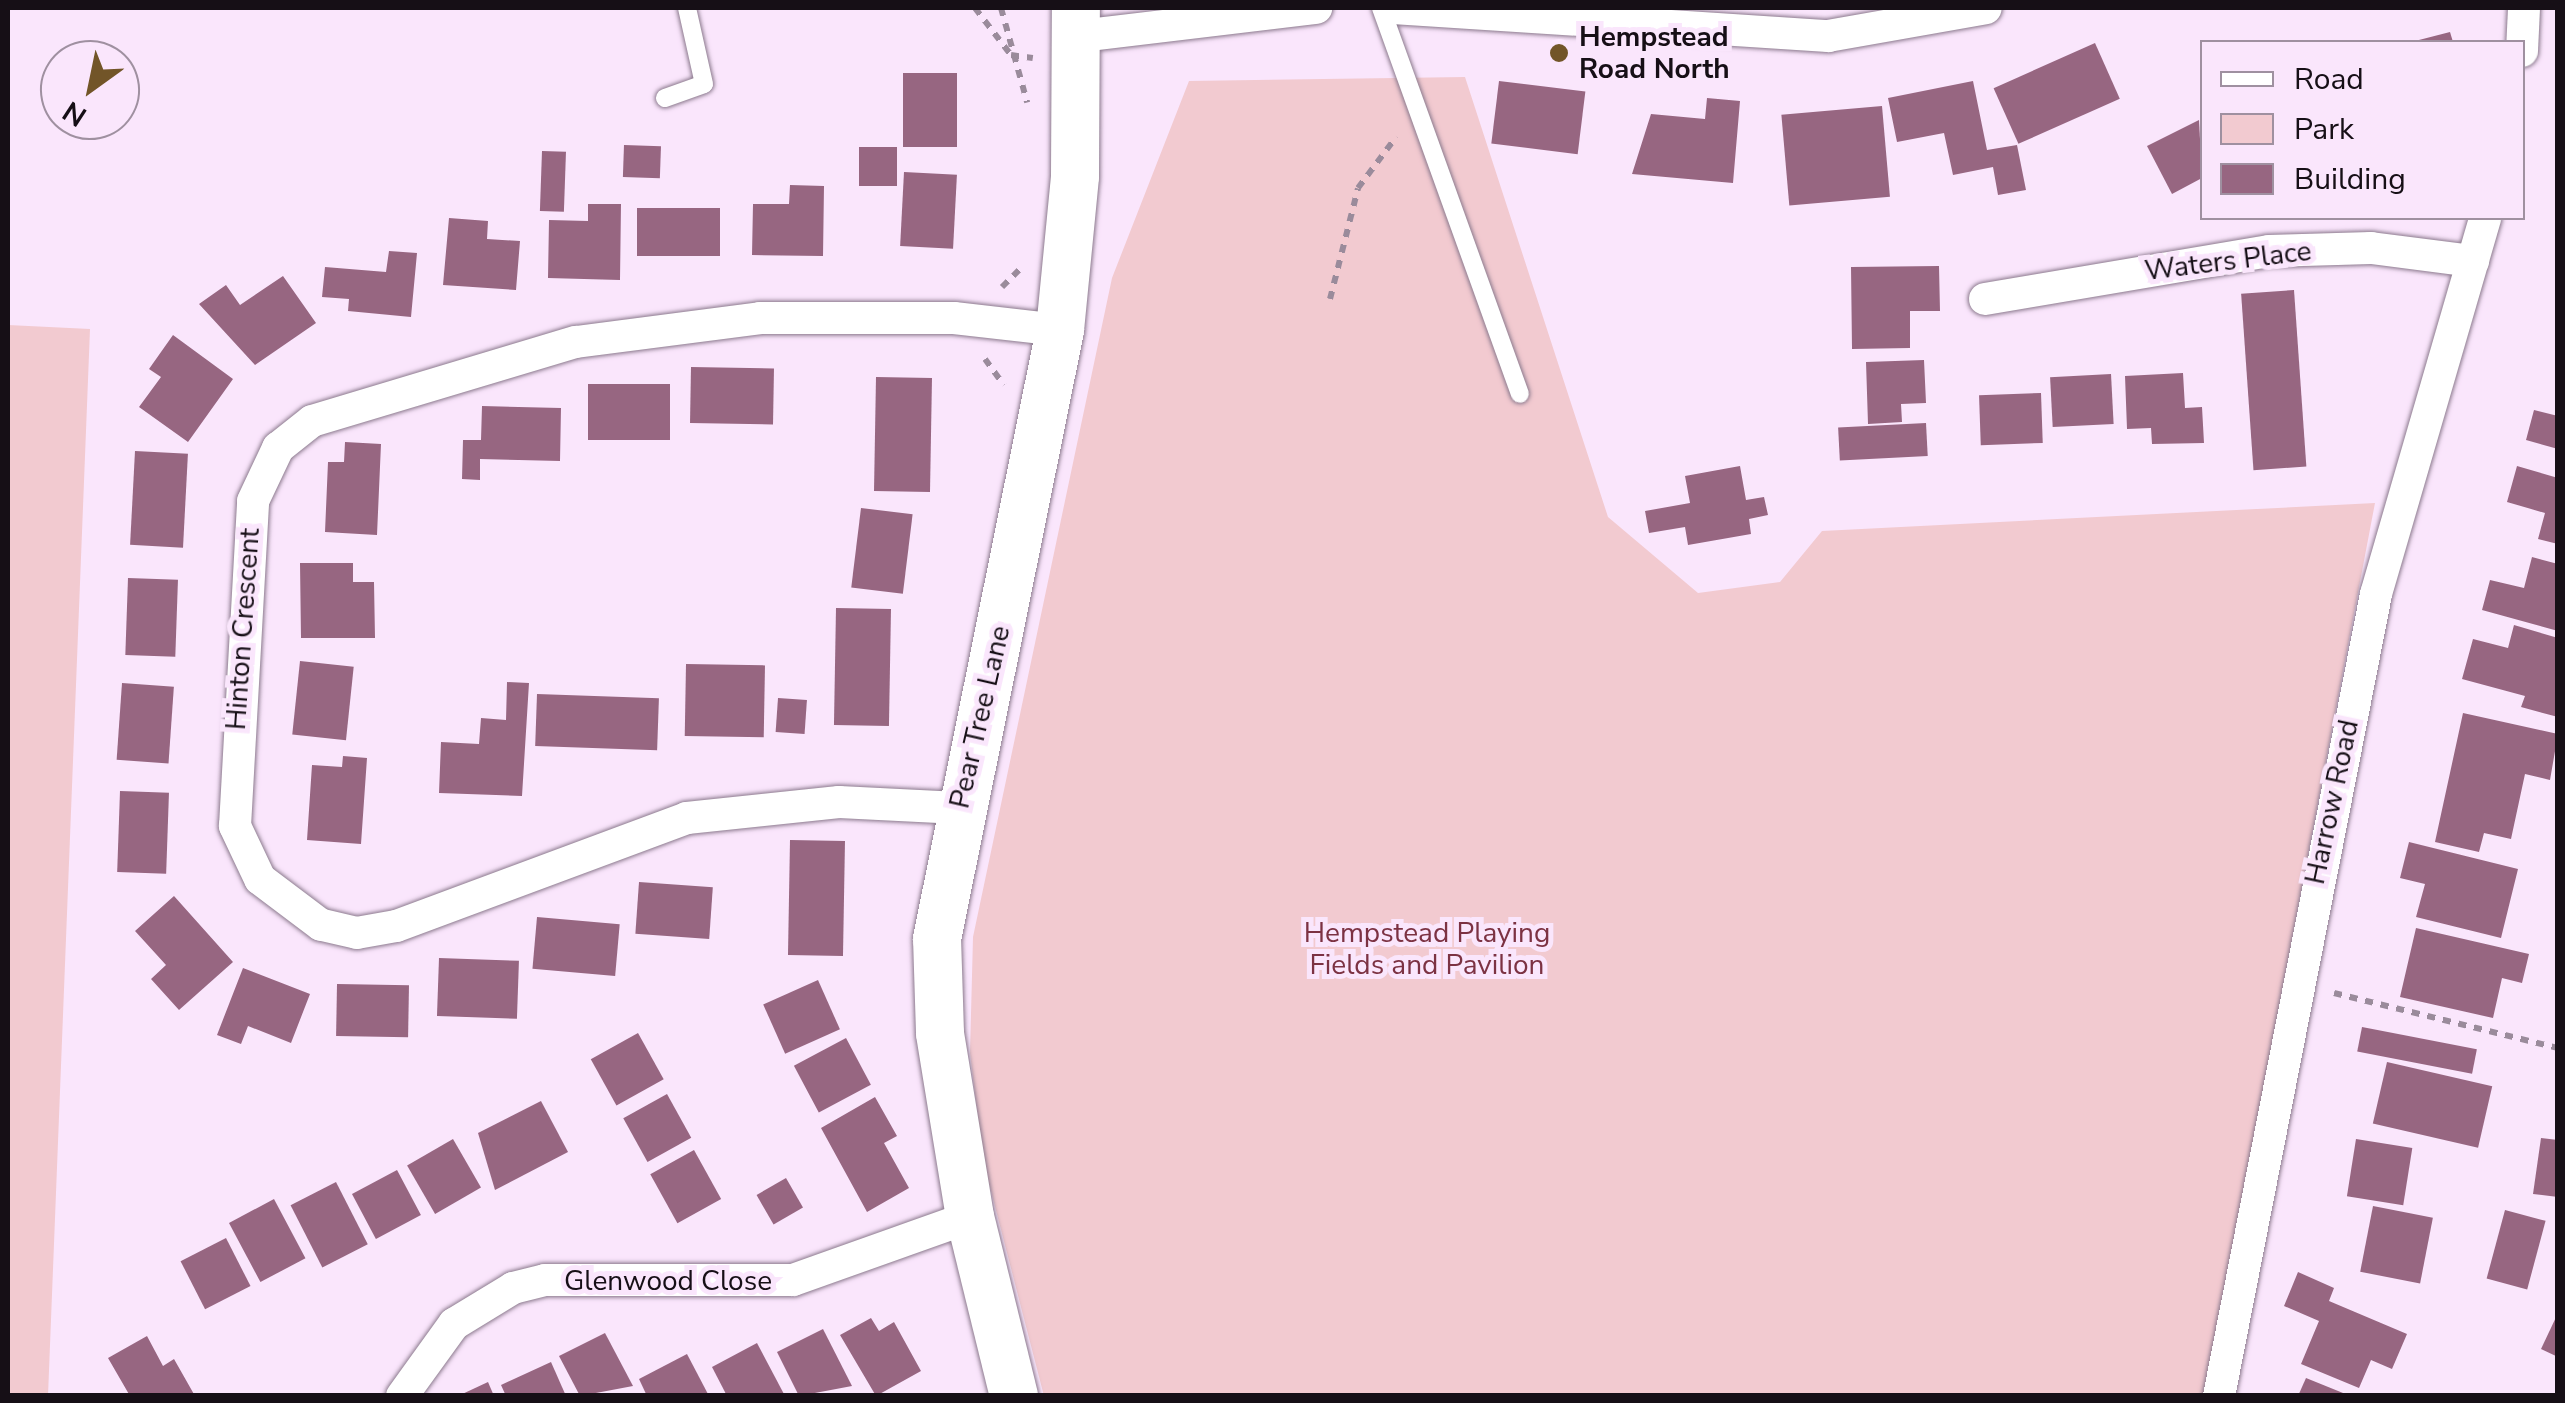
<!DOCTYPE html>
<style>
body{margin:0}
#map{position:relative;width:2565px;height:1403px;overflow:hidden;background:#fae6fc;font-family:"Nunito Sans",sans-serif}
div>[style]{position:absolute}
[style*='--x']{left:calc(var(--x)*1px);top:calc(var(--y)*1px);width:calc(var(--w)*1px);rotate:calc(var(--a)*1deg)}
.green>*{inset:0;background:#f2cad0}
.building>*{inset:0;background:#976681;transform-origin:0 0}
.path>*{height:6px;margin-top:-3px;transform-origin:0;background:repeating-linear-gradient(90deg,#9a8b9b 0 8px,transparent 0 16px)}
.roads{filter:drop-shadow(0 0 2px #8c7a8e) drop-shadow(0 0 2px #8c7a8e)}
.lane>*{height:18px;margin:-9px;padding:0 9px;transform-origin:9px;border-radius:9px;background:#fff}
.street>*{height:32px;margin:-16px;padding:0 16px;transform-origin:16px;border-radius:16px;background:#fff}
.secondary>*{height:48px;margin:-24px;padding:0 24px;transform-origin:24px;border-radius:24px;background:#fff}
.dots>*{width:28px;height:28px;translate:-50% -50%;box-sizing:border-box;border:5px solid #fae6fc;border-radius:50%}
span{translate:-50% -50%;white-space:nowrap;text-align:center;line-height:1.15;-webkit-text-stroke:10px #fae6fc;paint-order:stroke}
.poi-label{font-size:28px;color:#160f16;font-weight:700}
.left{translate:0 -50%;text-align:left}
.street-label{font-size:28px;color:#160f16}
.park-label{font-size:28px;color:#7c3243}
.frame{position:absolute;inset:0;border:10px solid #160f16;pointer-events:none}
.legend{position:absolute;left:2200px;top:40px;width:325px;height:180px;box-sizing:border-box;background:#fae6fc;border:2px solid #9f90a0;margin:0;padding:12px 18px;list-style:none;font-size:30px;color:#160f16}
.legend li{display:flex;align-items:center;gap:20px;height:50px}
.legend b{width:50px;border:2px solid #9f90a0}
.north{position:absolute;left:40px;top:40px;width:100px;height:100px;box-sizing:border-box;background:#fae6fc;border:2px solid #9f90a0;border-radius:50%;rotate:213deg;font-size:28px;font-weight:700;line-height:40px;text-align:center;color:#160f16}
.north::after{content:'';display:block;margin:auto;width:35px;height:45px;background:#725528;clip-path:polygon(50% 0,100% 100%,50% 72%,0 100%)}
</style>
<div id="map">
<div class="green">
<div style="clip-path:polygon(1465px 77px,1608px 517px,1698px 593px,1780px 582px,1822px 531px,2375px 503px,2205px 1395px,1044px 1396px,983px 1160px,970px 1053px,973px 937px,1112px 278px,1189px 81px)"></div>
<div style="clip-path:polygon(8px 325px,90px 329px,48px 1396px,8px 1395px)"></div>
</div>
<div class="building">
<div style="clip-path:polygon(2450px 32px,2453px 42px,2415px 42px,2415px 41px)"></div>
<div style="left:2095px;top:43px;width:61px;height:111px;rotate:66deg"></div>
<div style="left:903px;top:73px;width:54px;height:74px"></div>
<div style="left:1499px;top:81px;width:87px;height:63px;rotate:7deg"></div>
<div style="clip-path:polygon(1973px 81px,1987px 150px,2017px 145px,2026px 190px,1998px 195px,1993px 167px,1953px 175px,1944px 133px,1897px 142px,1888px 98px)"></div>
<div style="clip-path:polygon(1707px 98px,1740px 101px,1733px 183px,1632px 174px,1651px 114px,1705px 119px)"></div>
<div style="left:1882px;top:106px;width:91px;height:101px;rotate:85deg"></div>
<div style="clip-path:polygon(2199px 120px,2202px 178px,2172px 194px,2147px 146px)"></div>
<div style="left:624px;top:145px;width:37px;height:32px;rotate:2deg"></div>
<div style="left:859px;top:147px;width:38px;height:39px"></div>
<div style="left:542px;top:151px;width:24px;height:60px;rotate:2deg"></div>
<div style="left:904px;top:172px;width:53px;height:74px;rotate:3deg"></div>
<div style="clip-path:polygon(790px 185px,824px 186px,823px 256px,752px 255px,753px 204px,789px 204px)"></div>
<div style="clip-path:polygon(588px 204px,621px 204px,620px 280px,548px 278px,549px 220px,588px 221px)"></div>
<div style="left:637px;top:208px;width:83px;height:48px"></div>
<div style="clip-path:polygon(449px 218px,488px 221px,487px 239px,520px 241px,516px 290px,443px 285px)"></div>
<div style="clip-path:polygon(389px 251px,417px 253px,411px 317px,348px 311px,349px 299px,322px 297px,325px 267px,386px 272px)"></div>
<div style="clip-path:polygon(1939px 266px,1940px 311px,1910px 311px,1910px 348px,1852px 349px,1851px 267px)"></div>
<div style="clip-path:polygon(283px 276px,316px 323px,255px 365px,199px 304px,226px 285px,240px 305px)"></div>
<div style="left:2294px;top:290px;width:177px;height:53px;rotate:86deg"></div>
<div style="clip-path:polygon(173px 335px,233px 379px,188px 442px,139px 407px,161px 377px,149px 369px)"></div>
<div style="clip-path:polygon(1924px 360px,1926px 403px,1901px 404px,1902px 422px,1868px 424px,1866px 362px)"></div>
<div style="left:691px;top:367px;width:83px;height:56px;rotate:1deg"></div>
<div style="clip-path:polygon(2183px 373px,2185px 408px,2202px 407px,2204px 443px,2152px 444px,2151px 428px,2127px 429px,2125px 376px)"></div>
<div style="left:2111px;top:374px;width:50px;height:61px;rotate:87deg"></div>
<div style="left:876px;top:377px;width:56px;height:114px;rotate:1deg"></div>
<div style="left:588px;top:384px;width:82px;height:56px"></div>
<div style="left:2041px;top:393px;width:50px;height:62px;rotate:88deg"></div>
<div style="clip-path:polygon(482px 406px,561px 408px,560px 461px,480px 459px,480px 480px,462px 479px,463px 440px,481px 440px)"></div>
<div style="clip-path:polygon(2534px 410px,2558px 416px,2558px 449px,2526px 440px)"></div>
<div style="left:1926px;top:423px;width:33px;height:88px;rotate:87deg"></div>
<div style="clip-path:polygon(345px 442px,381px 444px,377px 535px,325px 532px,328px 462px,344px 462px)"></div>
<div style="left:135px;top:451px;width:53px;height:94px;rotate:3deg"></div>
<div style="clip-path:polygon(1740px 466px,1746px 500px,1764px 497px,1768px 515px,1749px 519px,1751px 534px,1688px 545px,1685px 527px,1649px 533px,1645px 511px,1690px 503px,1685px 476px)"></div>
<div style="clip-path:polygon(2517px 466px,2558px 478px,2558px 544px,2538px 539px,2545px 513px,2507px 502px)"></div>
<div style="left:861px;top:508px;width:52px;height:80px;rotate:7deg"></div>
<div style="clip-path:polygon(2532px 557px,2558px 564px,2558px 631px,2482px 610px,2490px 580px,2524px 588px)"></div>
<div style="clip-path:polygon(300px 563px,353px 563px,353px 582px,374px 582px,375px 638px,301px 638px)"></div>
<div style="left:128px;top:578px;width:50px;height:77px;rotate:2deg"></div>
<div style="left:836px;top:608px;width:55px;height:117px;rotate:1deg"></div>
<div style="clip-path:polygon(2514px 625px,2558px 638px,2558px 717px,2521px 707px,2525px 696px,2462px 679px,2473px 639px,2508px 648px)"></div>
<div style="left:300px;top:661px;width:54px;height:74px;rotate:6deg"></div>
<div style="left:686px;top:664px;width:79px;height:72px;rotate:1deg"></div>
<div style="clip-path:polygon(507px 682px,529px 683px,522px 796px,439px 793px,441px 742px,479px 744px,481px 718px,506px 720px)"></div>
<div style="left:122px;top:683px;width:52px;height:77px;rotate:4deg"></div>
<div style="left:537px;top:694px;width:122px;height:52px;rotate:2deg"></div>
<div style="left:778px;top:698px;width:29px;height:34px;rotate:4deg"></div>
<div style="clip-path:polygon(2463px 713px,2558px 734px,2550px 780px,2525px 774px,2511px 839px,2484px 833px,2479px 852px,2435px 842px)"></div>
<div style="clip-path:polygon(343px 756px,367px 758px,361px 844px,307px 840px,312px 765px,342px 767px)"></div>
<div style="left:120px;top:791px;width:49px;height:81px;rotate:2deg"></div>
<div style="left:790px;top:840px;width:55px;height:115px;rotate:1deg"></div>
<div style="clip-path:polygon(2409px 842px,2518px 869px,2501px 938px,2416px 917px,2425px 884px,2400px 878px)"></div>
<div style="left:639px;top:882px;width:74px;height:52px;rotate:4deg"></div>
<div style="clip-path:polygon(174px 896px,233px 962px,179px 1010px,151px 979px,166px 965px,135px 931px)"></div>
<div style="left:537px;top:917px;width:83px;height:52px;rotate:5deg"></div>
<div style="clip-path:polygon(2416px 928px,2529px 954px,2522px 983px,2502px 978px,2493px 1018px,2400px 997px)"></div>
<div style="left:439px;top:958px;width:80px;height:58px;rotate:2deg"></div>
<div style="clip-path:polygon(243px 968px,310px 994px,291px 1043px,248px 1026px,241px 1044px,217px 1035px)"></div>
<div style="left:818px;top:980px;width:54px;height:60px;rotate:66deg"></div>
<div style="left:337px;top:984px;width:72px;height:52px;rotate:1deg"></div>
<div style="left:2362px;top:1027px;width:117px;height:25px;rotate:11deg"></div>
<div style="left:638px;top:1033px;width:53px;height:54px;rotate:61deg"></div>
<div style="left:846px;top:1038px;width:53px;height:59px;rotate:62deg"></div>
<div style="left:2387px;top:1062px;width:108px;height:63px;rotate:13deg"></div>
<div style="left:667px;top:1094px;width:50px;height:50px;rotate:61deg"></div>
<div style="clip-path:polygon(875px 1097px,897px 1136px,884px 1143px,909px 1188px,867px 1212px,821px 1128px)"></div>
<div style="clip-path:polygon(541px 1101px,568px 1152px,495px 1190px,478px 1133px)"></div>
<div style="clip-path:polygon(2541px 1138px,2558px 1140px,2558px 1197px,2533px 1194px)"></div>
<div style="left:453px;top:1139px;width:56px;height:53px;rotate:60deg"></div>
<div style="left:2356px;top:1139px;width:57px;height:58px;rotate:9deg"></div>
<div style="left:694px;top:1150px;width:56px;height:50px;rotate:61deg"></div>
<div style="left:397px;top:1170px;width:51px;height:51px;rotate:62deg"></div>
<div style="left:786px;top:1178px;width:34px;height:34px;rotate:60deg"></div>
<div style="left:336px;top:1182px;width:70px;height:51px;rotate:63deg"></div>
<div style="left:274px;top:1199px;width:67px;height:51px;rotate:62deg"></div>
<div style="left:2373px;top:1206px;width:61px;height:67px;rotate:11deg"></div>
<div style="left:2505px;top:1210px;width:42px;height:71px;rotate:15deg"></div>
<div style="left:226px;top:1238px;width:54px;height:51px;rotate:63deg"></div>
<div style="clip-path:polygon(2298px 1272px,2334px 1288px,2329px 1301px,2407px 1334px,2392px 1369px,2371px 1360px,2359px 1388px,2301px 1364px,2319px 1321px,2284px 1306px)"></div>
<div style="clip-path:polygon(2558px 1313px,2558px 1357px,2541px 1349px)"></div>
<div style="clip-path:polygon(871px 1318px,879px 1331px,894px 1322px,921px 1371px,876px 1396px,840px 1335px)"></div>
<div style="clip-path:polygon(823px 1329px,852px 1386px,799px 1396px,777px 1352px)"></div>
<div style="clip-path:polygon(605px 1333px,633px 1386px,580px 1396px,559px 1356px)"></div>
<div style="clip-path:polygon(147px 1336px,163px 1366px,174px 1359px,195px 1396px,130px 1396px,108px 1358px)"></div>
<div style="clip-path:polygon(757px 1343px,785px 1396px,727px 1396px,712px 1367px)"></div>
<div style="clip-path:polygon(687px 1354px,709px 1396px,647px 1396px,639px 1379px)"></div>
<div style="clip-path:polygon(551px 1362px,566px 1396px,506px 1396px,501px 1385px)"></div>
<div style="clip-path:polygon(2306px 1378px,2348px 1395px,2348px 1396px,2298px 1396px)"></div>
<div style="clip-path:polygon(488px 1382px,494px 1396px,458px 1396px)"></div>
</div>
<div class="path">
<div style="--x:975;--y:8;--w:59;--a:52.5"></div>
<div style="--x:1011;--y:55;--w:22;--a:8"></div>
<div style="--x:1001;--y:8;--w:98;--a:74.5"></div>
<div style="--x:1002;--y:287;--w:27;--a:-45"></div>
<div style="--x:1330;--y:299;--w:114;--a:-75.8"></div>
<div style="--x:1358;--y:188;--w:64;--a:-53.3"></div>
<div style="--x:985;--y:359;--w:32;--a:54"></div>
<div style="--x:2334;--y:993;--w:231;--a:13.8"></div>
</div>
<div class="roads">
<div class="lane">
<div style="--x:1381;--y:8;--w:410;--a:70.2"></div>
<div style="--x:665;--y:98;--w:41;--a:-19.7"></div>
<div style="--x:704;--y:84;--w:78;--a:-102.6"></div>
</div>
<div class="street">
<div style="--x:1393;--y:8;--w:436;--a:3.7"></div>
<div style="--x:1828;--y:36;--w:160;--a:-10"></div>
<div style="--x:1080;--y:36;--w:238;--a:-6.8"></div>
<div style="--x:2522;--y:51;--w:43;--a:-87.3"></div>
<div style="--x:1985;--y:299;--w:288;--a:-9.6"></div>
<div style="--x:2269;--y:251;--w:102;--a:-1.7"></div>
<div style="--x:2371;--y:248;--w:103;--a:7.3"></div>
<div style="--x:959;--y:808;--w:120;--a:-177.1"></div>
<div style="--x:839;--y:802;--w:153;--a:174"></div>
<div style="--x:687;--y:818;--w:310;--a:159.6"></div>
<div style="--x:396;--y:926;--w:40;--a:170"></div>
<div style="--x:357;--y:933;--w:37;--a:-167"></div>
<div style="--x:321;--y:925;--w:76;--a:-143"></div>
<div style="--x:260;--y:879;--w:59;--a:-115.3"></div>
<div style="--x:235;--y:826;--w:325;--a:-86.8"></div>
<div style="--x:253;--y:501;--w:59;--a:-64.7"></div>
<div style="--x:278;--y:448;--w:43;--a:-38.5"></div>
<div style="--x:312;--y:421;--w:276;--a:-16.7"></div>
<div style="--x:576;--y:342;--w:186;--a:-7.4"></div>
<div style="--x:760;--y:318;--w:194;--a:0"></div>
<div style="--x:954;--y:318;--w:107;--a:6.5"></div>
<div style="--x:402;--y:1396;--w:89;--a:-54.2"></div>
<div style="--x:454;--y:1324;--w:69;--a:-31.4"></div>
<div style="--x:513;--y:1288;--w:33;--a:-14"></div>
<div style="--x:545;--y:1280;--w:248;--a:0"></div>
<div style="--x:793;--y:1280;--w:188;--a:-19.6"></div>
<div style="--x:2219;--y:1396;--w:817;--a:-78.92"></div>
<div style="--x:2376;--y:594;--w:391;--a:-73.8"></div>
</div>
<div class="secondary">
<div style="--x:1014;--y:1396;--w:184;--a:-103.8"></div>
<div style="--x:970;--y:1217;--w:186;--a:-99.3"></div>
<div style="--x:940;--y:1033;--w:94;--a:-91.8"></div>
<div style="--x:937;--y:939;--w:621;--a:-78.58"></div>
<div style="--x:1060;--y:330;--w:155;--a:-84.4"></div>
<div style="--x:1075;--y:176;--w:168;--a:-89.7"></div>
</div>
</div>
<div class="dots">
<div style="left:1559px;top:53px;background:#725528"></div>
</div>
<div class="poi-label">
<span class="left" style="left:1579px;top:53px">Hempstead<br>Road North</span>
</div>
<div class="street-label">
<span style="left:2228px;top:261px;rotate:-7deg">Waters Place</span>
<span style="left:243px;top:629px;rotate:-86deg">Hinton Crescent</span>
<span style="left:980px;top:717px;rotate:-77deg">Pear Tree Lane</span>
<span style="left:2332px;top:802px;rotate:-78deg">Harrow Road</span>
<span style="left:668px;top:1281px">Glenwood Close</span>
</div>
<div class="park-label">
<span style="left:1427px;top:949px">Hempstead Playing<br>Fields and Pavilion</span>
</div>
<div class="frame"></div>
<ul class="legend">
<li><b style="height:12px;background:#fff"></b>Road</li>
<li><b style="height:28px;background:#f2cad0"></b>Park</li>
<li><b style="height:28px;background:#976681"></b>Building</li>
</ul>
<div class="north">N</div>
</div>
